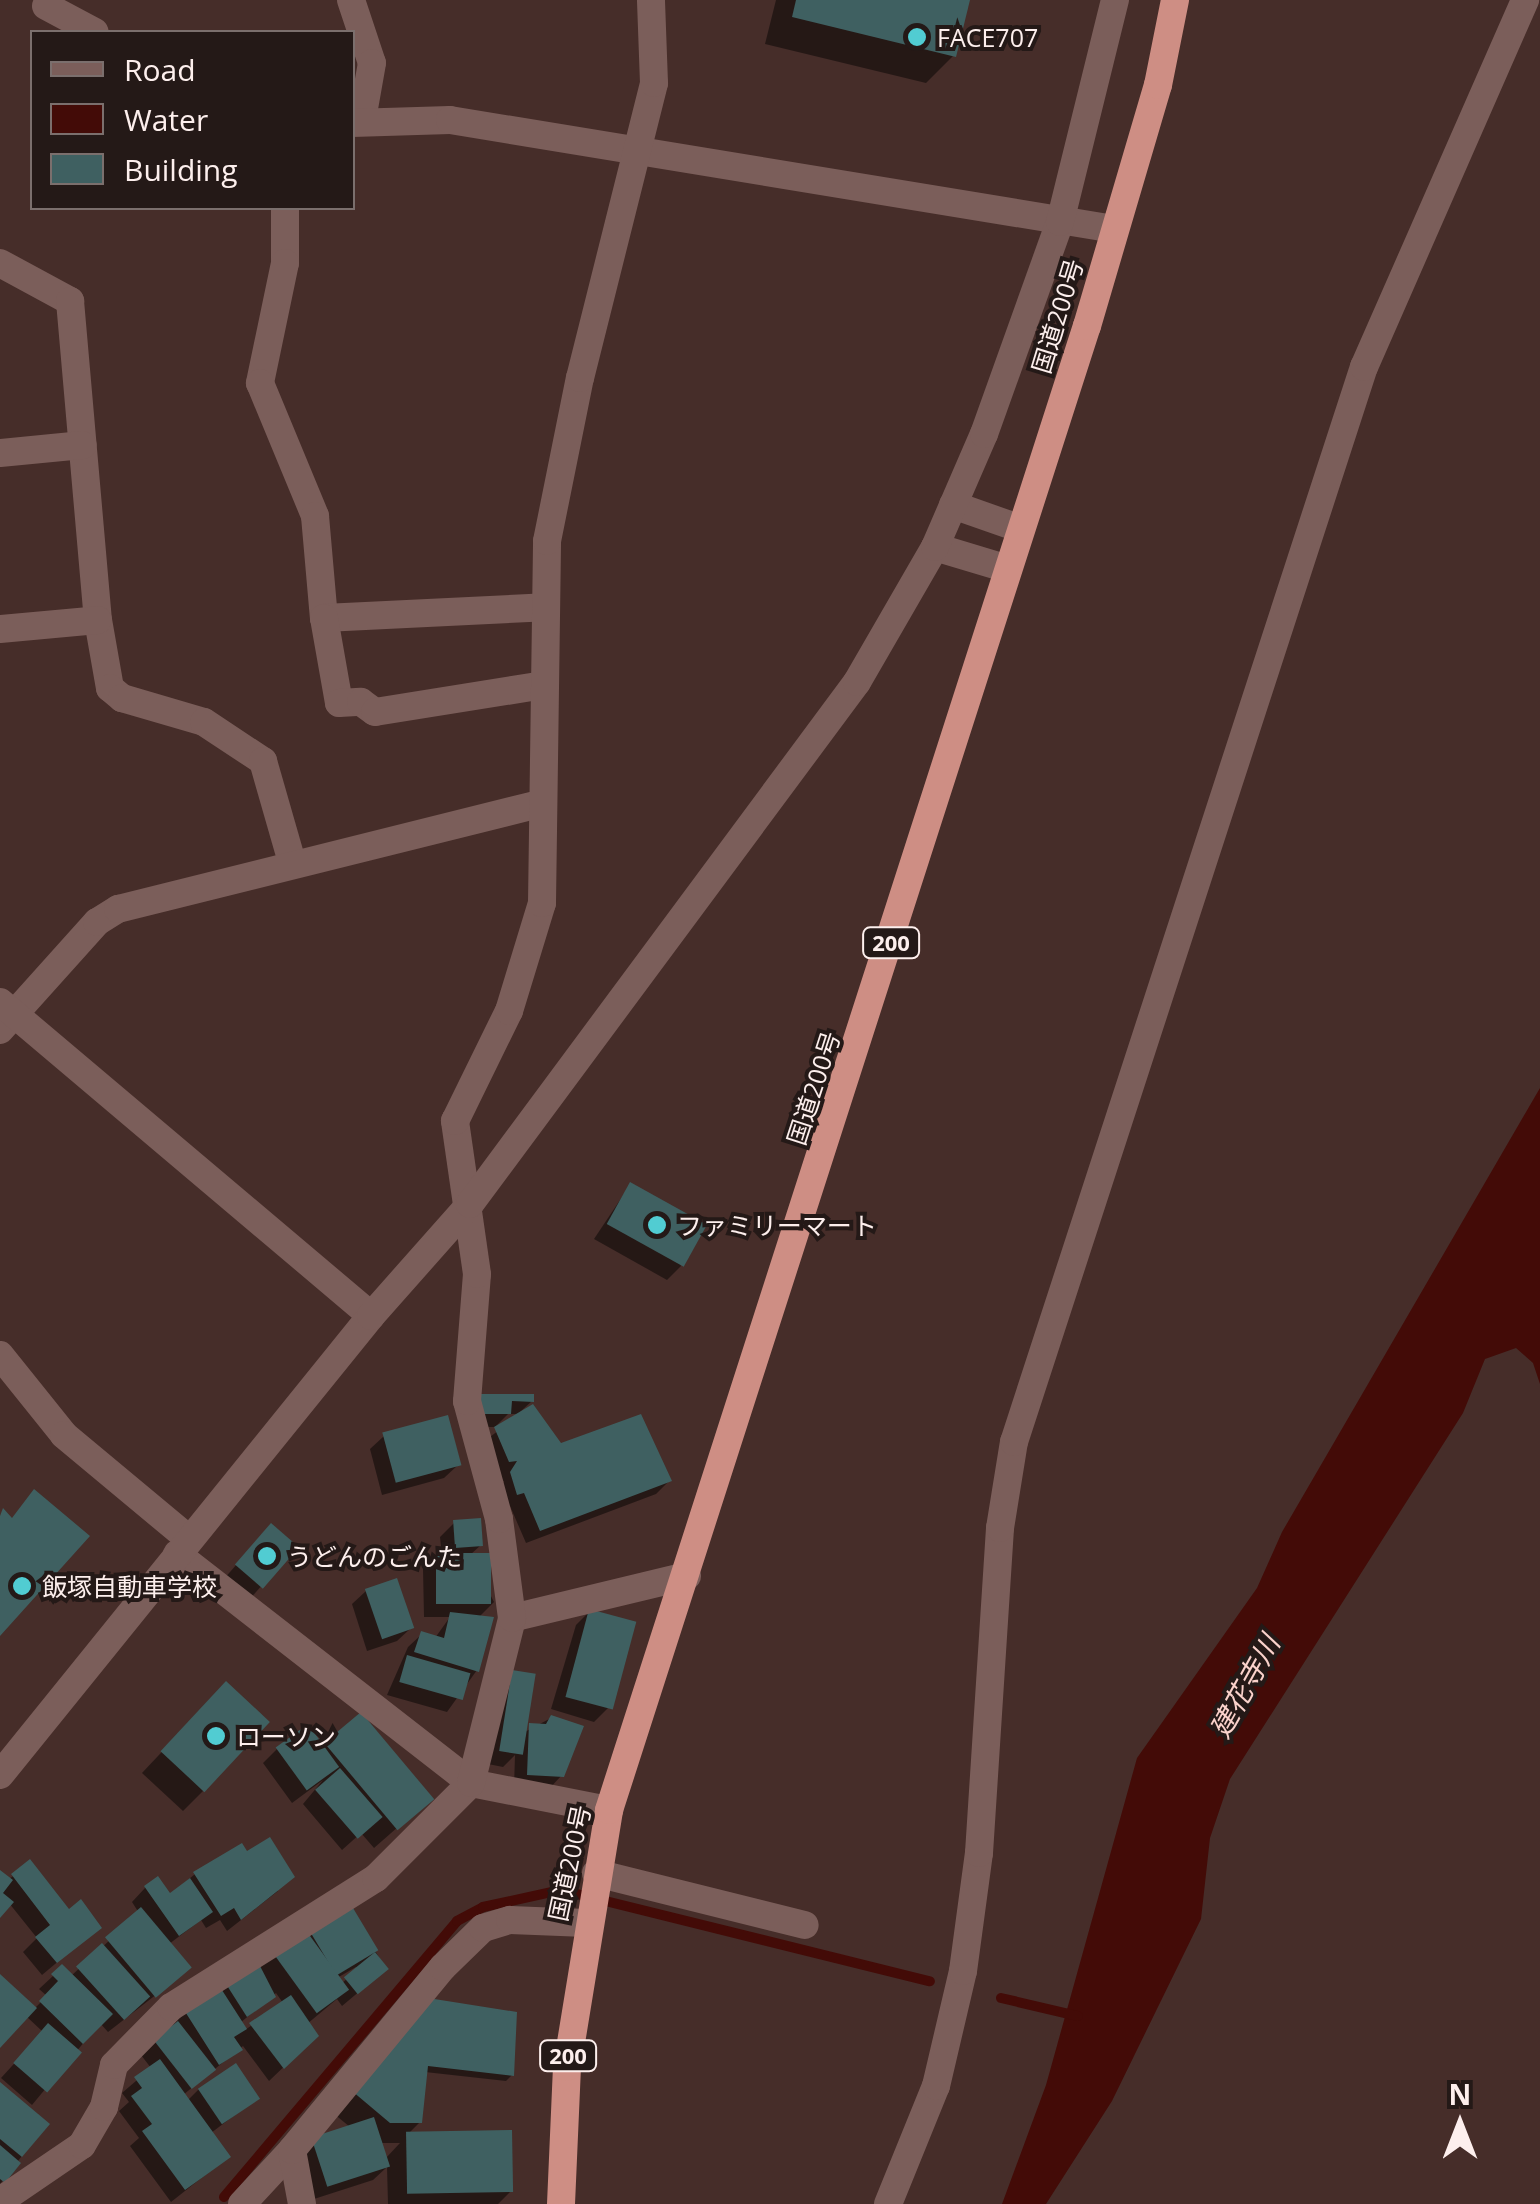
<!DOCTYPE html>
<meta charset="utf-8">
<style>
body{margin:0}
#map{position:relative;width:1540px;height:2204px;overflow:hidden;background:#462d29;font-family:"Open Sans","Noto Sans JP",sans-serif}
div>[style]{position:absolute}
[style*='--x']{left:calc(var(--x)*1px);top:calc(var(--y)*1px);width:calc(var(--w)*1px);rotate:calc(var(--a)*1deg)}
.water>*{inset:0;background:#430b07}
.shadow>*{inset:0;background:#0007}
.stream>*{height:10px;margin:-5px;padding:0 5px;transform-origin:5px;border-radius:5px;background:#430b07}
.building>*{inset:0;background:#3f6061;transform-origin:0 0}
.minor>*{height:28px;margin:-14px;padding:0 14px;transform-origin:14px;border-radius:14px;background:#7b5e5a}
.tertiary>*{height:28px;margin:-14px;padding:0 14px;transform-origin:14px;border-radius:14px;background:#7b5e5a}
.trunk>*{height:28px;margin:-14px;padding:0 14px;transform-origin:14px;border-radius:14px;background:#ce8e84}
.dots>*{width:28px;height:28px;translate:-50% -50%;box-sizing:border-box;border:5px solid #241917;border-radius:50%}
span{translate:-50% -50%;white-space:nowrap;text-align:center;line-height:1.15;-webkit-text-stroke:8px #241917;paint-order:stroke}
.shield-label span{padding:2px 8px;background:#241917;border:2px solid;border-radius:8px;-webkit-text-stroke-width:0}
.shield-label{font-size:22px;color:#fdefed;font-weight:700}
.poi-label{font-size:25px;color:#fdefed}
.left{translate:0 -50%;text-align:left}
.street-label{font-size:25px;color:#fdefed}
.water-label{font-size:28px;color:#fad2cb;font-style:italic}
.legend{position:absolute;left:30px;top:30px;width:325px;height:180px;box-sizing:border-box;background:#241917;border:2px solid #7b6f6d;margin:0;padding:12px 18px;list-style:none;font-size:30px;color:#fdefed}
.legend li{display:flex;align-items:center;gap:20px;height:50px}
.legend b{width:50px;border:2px solid #7b6f6d}
.north{position:absolute;left:1410px;top:2074px;width:100px;height:100px;-webkit-text-stroke:8px #241917;paint-order:stroke;rotate:0deg;font-size:28px;font-weight:700;line-height:40px;text-align:center;color:#fdefed}
.north::after{content:'';display:block;margin:auto;width:35px;height:45px;background:#fdefed;clip-path:polygon(50% 0,100% 100%,50% 72%,0 100%)}
</style>
<div id="map">
<div class="water">
<div style="clip-path:polygon(1540px 1088px,1540px 1384px,1533px 1363px,1516px 1348px,1485px 1359px,1463px 1413px,1230px 1779px,1210px 1838px,1201px 1919px,1112px 2101px,1046px 2204px,1002px 2204px,1046px 2085px,1137px 1758px,1257px 1588px,1282px 1532px)"></div>
</div>
<div class="shadow">
<div style="clip-path:polygon(776px 0,967px 0,954px 55px,926px 83px,765px 44px)"></div>
<div style="clip-path:polygon(630px 1185px,681px 1266px,667px 1280px,594px 1239px)"></div>
<div style="clip-path:polygon(482px 1396px,532px 1401px,520px 1412px,560px 1446px,669px 1481px,656px 1494px,526px 1543px,510px 1506px,503px 1507px,497px 1488px,504px 1482px,482px 1443px,520px 1414px,508px 1414px,495px 1427px,468px 1427px)"></div>
<div style="clip-path:polygon(384px 1436px,458px 1465px,444px 1478px,382px 1495px,370px 1449px)"></div>
<div style="clip-path:polygon(454px 1523px,481px 1545px,470px 1555px,494px 1602px,478px 1618px,477px 1670px,447px 1712px,387px 1695px,408px 1647px,422px 1634px,435px 1638px,450px 1617px,424px 1617px,423px 1569px,442px 1555px,440px 1537px)"></div>
<div style="clip-path:polygon(258px 1540px,296px 1547px,248px 1601px,223px 1580px)"></div>
<div style="clip-path:polygon(366px 1591px,411px 1628px,397px 1641px,367px 1651px,352px 1604px)"></div>
<div style="clip-path:polygon(590px 1611px,608px 1708px,594px 1722px,551px 1709px,576px 1625px)"></div>
<div style="clip-path:polygon(533px 1676px,521px 1734px,551px 1718px,562px 1775px,548px 1790px,514px 1788px,515px 1755px,503px 1767px,483px 1763px,499px 1686px)"></div>
<div style="clip-path:polygon(205px 1706px,204px 1790px,183px 1811px,142px 1773px)"></div>
<div style="clip-path:polygon(361px 1716px,431px 1798px,374px 1848px,361px 1833px,342px 1850px,303px 1804px,323px 1780px,292px 1803px,263px 1763px,277px 1749px,323px 1747px)"></div>
<div style="clip-path:polygon(30px 1863px,69px 1913px,99px 1927px,42px 1975px,23px 1952px,37px 1938px,9px 1903px,0 1914px,0 1873px,8px 1880px)"></div>
<div style="clip-path:polygon(195px 1874px,278px 1891px,227px 1931px,220px 1920px,206px 1928px,201px 1920px,169px 1944px,175px 1980px,108px 2032px,100px 2023px,32px 2105px,1px 2078px,43px 2032px,26px 2016px,0 2044px,0 1977px,34px 2009px,47px 1996px,39px 1989px,53px 1976px,71px 1976px,139px 1913px,132px 1902px,145px 1888px,157px 1880px,169px 1896px)"></div>
<div style="clip-path:polygon(evenodd,349px 1907px,386px 1969px,342px 2006px,337px 1999px,307px 2024px,316px 2036px,269px 2081px,243px 2046px,183px 2095px,187px 2101px,199px 2089px,256px 2099px,211px 2133px,228px 2157px,171px 2202px,130px 2146px,139px 2138px,119px 2111px,129px 2102px,122px 2093px,151px 2068px,141px 2055px,185px 2012px,349px 1907px,356px 1967px,358px 1969px,341px 1984px,337px 1978px,356px 1967px,349px 1907px,276px 1993px,283px 2003px,245px 2030px,240px 2023px,276px 1993px)"></div>
<div style="clip-path:polygon(evenodd,407px 2022px,512px 2075px,506px 2081px,425px 2072px,420px 2122px,406px 2136px,511px 2191px,498px 2204px,388px 2204px,387px 2167px,373px 2180px,314px 2199px,299px 2153px,313px 2139px,350px 2127px,333px 2113px,407px 2022px,380px 2143px,400px 2143px,385px 2159px,380px 2143px)"></div>
<div style="clip-path:polygon(0 2086px,47px 2124px,0 2184px)"></div>
</div>
<div class="stream">
<div style="--x:1001;--y:1998;--w:79;--a:13.2"></div>
<div style="--x:224;--y:2197;--w:361;--a:-49.8"></div>
<div style="--x:457;--y:1921;--w:30;--a:-28"></div>
<div style="--x:483;--y:1907;--w:80;--a:-12.3"></div>
<div style="--x:561;--y:1890;--w:380;--a:13.9"></div>
</div>
<div class="building">
<div style="clip-path:polygon(796px 0,970px 0,956px 57px,792px 17px)"></div>
<div style="left:630px;top:1182px;width:88px;height:48px;rotate:29deg"></div>
<div style="clip-path:polygon(481px 1394px,534px 1394px,534px 1402px,512px 1401px,511px 1414px,481px 1414px)"></div>
<div style="clip-path:polygon(533px 1404px,561px 1443px,641px 1414px,672px 1481px,540px 1531px,524px 1493px,517px 1495px,510px 1472px,517px 1461px,509px 1462px,494px 1427px)"></div>
<div style="left:448px;top:1415px;width:52px;height:68px;rotate:75deg"></div>
<div style="clip-path:polygon(34px 1489px,90px 1536px,0 1636px,0 1516px,3px 1508px,12px 1518px)"></div>
<div style="left:481px;top:1518px;width:28px;height:28px;rotate:86deg"></div>
<div style="left:271px;top:1523px;width:37px;height:55px;rotate:41deg"></div>
<div style="left:436px;top:1553px;width:55px;height:51px"></div>
<div style="left:397px;top:1578px;width:53px;height:34px;rotate:71deg"></div>
<div style="left:589px;top:1609px;width:49px;height:91px;rotate:15deg"></div>
<div style="clip-path:polygon(450px 1612px,494px 1617px,479px 1672px,414px 1652px,421px 1631px,444px 1638px)"></div>
<div style="left:407px;top:1655px;width:66px;height:28px;rotate:16deg"></div>
<div style="left:512px;top:1670px;width:24px;height:82px;rotate:9deg"></div>
<div style="left:226px;top:1681px;width:60px;height:96px;rotate:43deg"></div>
<div style="left:361px;top:1712px;width:114px;height:48px;rotate:50deg"></div>
<div style="clip-path:polygon(551px 1715px,584px 1726px,564px 1777px,527px 1775px,529px 1723px,546px 1724px)"></div>
<div style="left:308px;top:1724px;width:53px;height:40px;rotate:54deg"></div>
<div style="left:340px;top:1768px;width:65px;height:33px;rotate:49deg"></div>
<div style="clip-path:polygon(270px 1837px,295px 1877px,241px 1920px,234px 1908px,221px 1916px,193px 1872px,242px 1843px,247px 1851px)"></div>
<div style="clip-path:polygon(30px 1859px,69px 1909px,81px 1899px,102px 1928px,57px 1963px,35px 1937px,50px 1925px,11px 1874px)"></div>
<div style="clip-path:polygon(0 1870px,13px 1880px,3px 1893px,14px 1902px,0 1918px)"></div>
<div style="clip-path:polygon(158px 1876px,170px 1893px,190px 1878px,213px 1912px,179px 1936px,144px 1886px)"></div>
<div style="left:350px;top:1903px;width:55px;height:49px;rotate:59deg"></div>
<div style="left:141px;top:1907px;width:79px;height:47px;rotate:50deg"></div>
<div style="left:305px;top:1929px;width:75px;height:40px;rotate:54deg"></div>
<div style="left:102px;top:1943px;width:72px;height:35px;rotate:48deg"></div>
<div style="left:375px;top:1952px;width:22px;height:40px;rotate:51deg"></div>
<div style="clip-path:polygon(62px 1964px,113px 2014px,83px 2044px,39px 2001px,58px 1981px,51px 1974px)"></div>
<div style="clip-path:polygon(259px 1964px,276px 1997px,247px 2017px,226px 1984px)"></div>
<div style="clip-path:polygon(0 1974px,37px 2008px,0 2048px)"></div>
<div style="clip-path:polygon(220px 1987px,247px 2029px,234px 2037px,243px 2050px,219px 2065px,184px 2010px)"></div>
<div style="clip-path:polygon(291px 1995px,319px 2036px,284px 2069px,249px 2023px)"></div>
<div style="clip-path:polygon(428px 1998px,517px 2012px,514px 2076px,428px 2066px,422px 2123px,390px 2123px,352px 2091px)"></div>
<div style="left:178px;top:2021px;width:62px;height:31px;rotate:52deg"></div>
<div style="left:48px;top:2023px;width:45px;height:53px;rotate:41deg"></div>
<div style="clip-path:polygon(160px 2059px,231px 2157px,185px 2190px,142px 2131px,152px 2124px,131px 2096px,142px 2088px,134px 2077px)"></div>
<div style="left:236px;top:2063px;width:43px;height:46px;rotate:56deg"></div>
<div style="clip-path:polygon(0 2082px,50px 2124px,22px 2157px,0 2139px)"></div>
<div style="left:374px;top:2117px;width:52px;height:66px;rotate:72deg"></div>
<div style="left:512px;top:2130px;width:62px;height:106px;rotate:89deg"></div>
<div style="clip-path:polygon(0 2145px,21px 2163px,5px 2183px,0 2179px)"></div>
</div>
<div class="minor">
<div style="--x:351;--y:0;--w:66;--a:71.6"></div>
<div style="--x:372;--y:63;--w:58;--a:100"></div>
<div style="--x:46;--y:6;--w:55;--a:28"></div>
<div style="--x:352;--y:123;--w:98;--a:-1.8"></div>
<div style="--x:450;--y:120;--w:673;--a:9.32"></div>
<div style="--x:285;--y:208;--w:55;--a:90"></div>
<div style="--x:285;--y:263;--w:123;--a:101.8"></div>
<div style="--x:260;--y:383;--w:144;--a:67.5"></div>
<div style="--x:315;--y:516;--w:102;--a:85"></div>
<div style="--x:324;--y:618;--w:221;--a:-2.8"></div>
<div style="--x:0;--y:263;--w:80;--a:28.5"></div>
<div style="--x:70;--y:301;--w:320;--a:85"></div>
<div style="--x:98;--y:620;--w:69;--a:80"></div>
<div style="--x:110;--y:688;--w:16;--a:40"></div>
<div style="--x:122;--y:698;--w:85;--a:16.3"></div>
<div style="--x:204;--y:722;--w:71;--a:33.5"></div>
<div style="--x:263;--y:761;--w:105;--a:74"></div>
<div style="--x:0;--y:453;--w:83;--a:-5.5"></div>
<div style="--x:953;--y:505;--w:72;--a:19.4"></div>
<div style="--x:935;--y:547;--w:76;--a:16.8"></div>
<div style="--x:324;--y:618;--w:86;--a:80"></div>
<div style="--x:339;--y:703;--w:22;--a:-3"></div>
<div style="--x:361;--y:702;--w:17;--a:36"></div>
<div style="--x:375;--y:712;--w:171;--a:-9.1"></div>
<div style="--x:0;--y:629;--w:98;--a:-5.2"></div>
<div style="--x:0;--y:1030;--w:145;--a:-48.1"></div>
<div style="--x:97;--y:922;--w:25;--a:-32"></div>
<div style="--x:118;--y:909;--w:435;--a:-14"></div>
<div style="--x:0;--y:1355;--w:102;--a:51.3"></div>
<div style="--x:64;--y:1435;--w:163;--a:39.8"></div>
<div style="--x:177;--y:1554;--w:373;--a:37.9"></div>
<div style="--x:471;--y:1783;--w:141;--a:11.1"></div>
<div style="--x:512;--y:1618;--w:180;--a:-13.5"></div>
<div style="--x:596;--y:1873;--w:215;--a:14"></div>
<div style="--x:0;--y:2201;--w:99;--a:-34.3"></div>
<div style="--x:82;--y:2145;--w:44;--a:-59.9"></div>
<div style="--x:104;--y:2107;--w:43;--a:-76.6"></div>
<div style="--x:114;--y:2065;--w:81;--a:-45.5"></div>
<div style="--x:171;--y:2007;--w:242;--a:-32.2"></div>
<div style="--x:376;--y:1878;--w:134;--a:-45"></div>
<div style="--x:471;--y:1783;--w:170;--a:-76"></div>
<div style="--x:512;--y:1618;--w:100;--a:-97.5"></div>
<div style="--x:499;--y:1519;--w:122;--a:-105.2"></div>
<div style="--x:467;--y:1401;--w:127;--a:-85.5"></div>
<div style="--x:477;--y:1274;--w:155;--a:-98.2"></div>
<div style="--x:455;--y:1121;--w:123;--a:-63.9"></div>
<div style="--x:509;--y:1011;--w:113;--a:-73"></div>
<div style="--x:542;--y:903;--w:362;--a:-89.2"></div>
<div style="--x:547;--y:541;--w:166;--a:-78.6"></div>
<div style="--x:580;--y:378;--w:304;--a:-75.9"></div>
<div style="--x:654;--y:83;--w:83;--a:-92.1"></div>
<div style="--x:242;--y:2204;--w:74;--a:-47.2"></div>
<div style="--x:302;--y:2204;--w:55;--a:-100.5"></div>
<div style="--x:292;--y:2150;--w:237;--a:-50.5"></div>
<div style="--x:443;--y:1967;--w:56;--a:-44.3"></div>
<div style="--x:483;--y:1928;--w:28;--a:-17"></div>
<div style="--x:510;--y:1920;--w:76;--a:2.3"></div>
</div>
<div class="tertiary">
<div style="--x:0;--y:1002;--w:486;--a:40.2"></div>
<div style="--x:0;--y:1775;--w:590;--a:-51.05"></div>
<div style="--x:371;--y:1316;--w:149;--a:-48.5"></div>
<div style="--x:470;--y:1204;--w:650;--a:-53.45"></div>
<div style="--x:857;--y:682;--w:156;--a:-60"></div>
<div style="--x:935;--y:547;--w:123;--a:-66.6"></div>
<div style="--x:984;--y:434;--w:225;--a:-70.3"></div>
<div style="--x:1060;--y:222;--w:229;--a:-76.1"></div>
<div style="--x:888;--y:2204;--w:127;--a:-67.9"></div>
<div style="--x:936;--y:2086;--w:118;--a:-76.8"></div>
<div style="--x:963;--y:1971;--w:119;--a:-82.3"></div>
<div style="--x:979;--y:1853;--w:326;--a:-86.3"></div>
<div style="--x:1000;--y:1528;--w:87;--a:-80.8"></div>
<div style="--x:1014;--y:1442;--w:1131;--a:-71.97"></div>
<div style="--x:1364;--y:367;--w:401;--a:-66.3"></div>
</div>
<div class="trunk">
<div style="--x:561;--y:2204;--w:137;--a:-87.5"></div>
<div style="--x:567;--y:2067;--w:260;--a:-80.7"></div>
<div style="--x:609;--y:1810;--w:1559;--a:-72.15"></div>
<div style="--x:1087;--y:326;--w:251;--a:-73.6"></div>
<div style="--x:1158;--y:85;--w:87;--a:-78.7"></div>
</div>
<div class="dots">
<div style="left:917px;top:37px;background:#51ccd2"></div>
<div style="left:657px;top:1225px;background:#51ccd2"></div>
<div style="left:267px;top:1556px;background:#51ccd2"></div>
<div style="left:22px;top:1586px;background:#51ccd2"></div>
<div style="left:216px;top:1736px;background:#51ccd2"></div>
</div>
<div class="shield-label">
<span style="left:891px;top:943px">200</span>
<span style="left:568px;top:2056px">200</span>
</div>
<div class="poi-label">
<span class="left" style="left:937px;top:37px">FACE707</span>
<span class="left" style="left:677px;top:1225px">ファミリーマート</span>
<span class="left" style="left:287px;top:1556px">うどんのごんた</span>
<span class="left" style="left:42px;top:1586px">飯塚自動車学校</span>
<span class="left" style="left:236px;top:1736px">ローソン</span>
</div>
<div class="street-label">
<span style="left:1057px;top:316px;rotate:-73deg">国道200号</span>
<span style="left:813px;top:1088px;rotate:-72deg">国道200号</span>
<span style="left:569px;top:1863px;rotate:-78deg">国道200号</span>
</div>
<div class="water-label">
<span style="left:1244px;top:1686px;rotate:-61deg">建花寺川</span>
</div>
<ul class="legend">
<li><b style="height:12px;background:#7b5e5a"></b>Road</li>
<li><b style="height:28px;background:#430b07"></b>Water</li>
<li><b style="height:28px;background:#3f6061"></b>Building</li>
</ul>
<div class="north">N</div>
</div>
